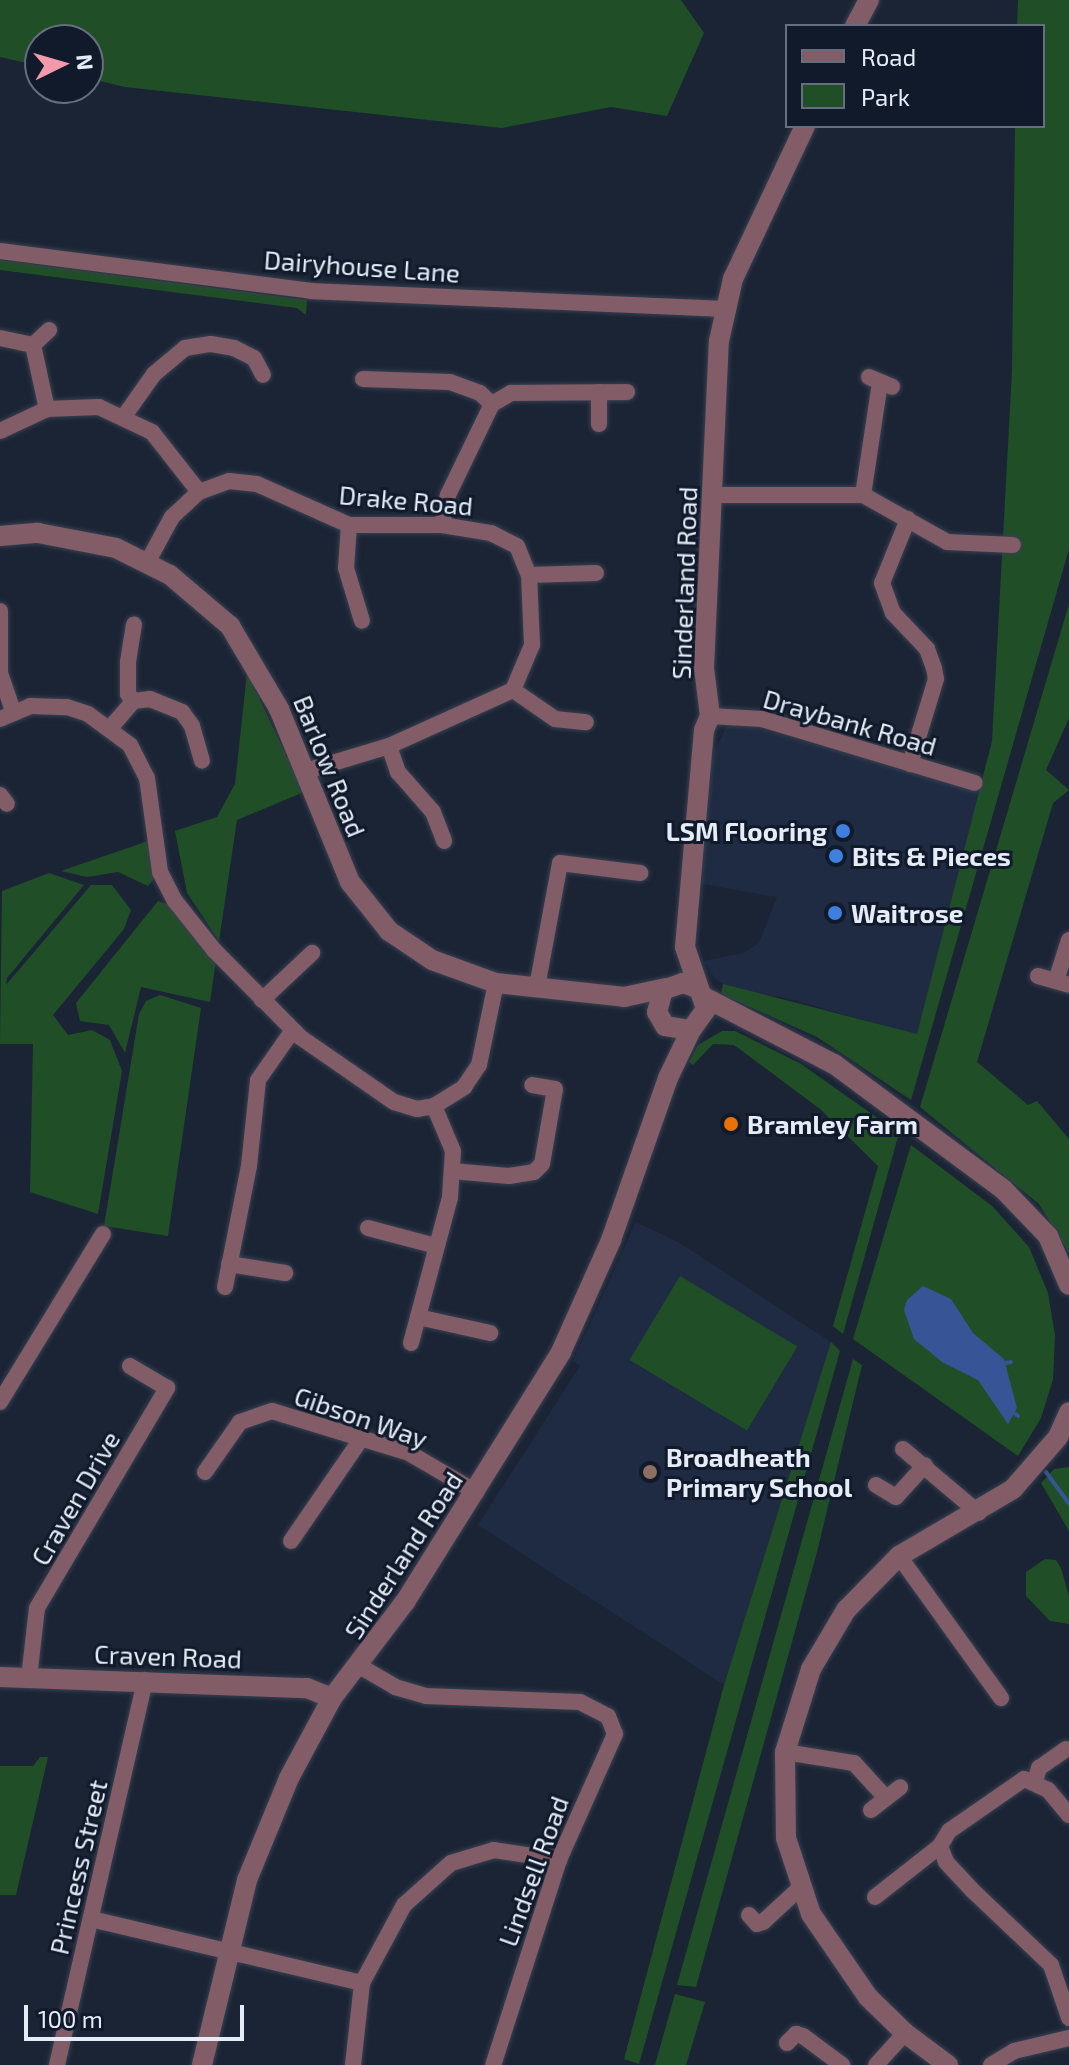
<!DOCTYPE html>
<style>
body{margin:0}
#map{position:relative;width:1069px;height:2065px;overflow:hidden;background:#1b2435;font-family:"Exo 2",sans-serif}
div>[style]{position:absolute}
[style*='--x']{left:calc(var(--x)*1px);top:calc(var(--y)*1px);width:calc(var(--w)*1px);rotate:calc(var(--a)*1deg)}
.built>*{inset:0;background:#1f2b42}
.green>*{inset:0;background:#204f27;transform-origin:0 0}
.water>*{inset:0;background:#375496}
.stream>*{height:4px;margin:-2px;padding:0 2px;transform-origin:2px;border-radius:2px;background:#375496}
.roads{filter:drop-shadow(0 0 2px #374050) drop-shadow(0 0 2px #374050)}
.minor>*{height:16px;margin:-8px;padding:0 8px;transform-origin:8px;border-radius:8px;background:#825d67}
.tertiary>*{height:20px;margin:-10px;padding:0 10px;transform-origin:10px;border-radius:10px;background:#825d67}
.dots>*{width:22px;height:22px;translate:-50% -50%;box-sizing:border-box;border:4px solid #111a2b;border-radius:50%}
span{translate:-50% -50%;white-space:nowrap;text-align:center;line-height:1.15;-webkit-text-stroke:6px #111a2b;paint-order:stroke}
.street-label{font-size:26px;color:#e5ecf8}
.poi-label{font-size:26px;color:#e5ecf8;font-weight:700}
.right{translate:-100% -50%;text-align:right}
.left{translate:0 -50%;text-align:left}
.legend{position:absolute;left:785px;top:24px;width:260px;height:104px;box-sizing:border-box;background:#111a2b;border:2px solid #666e7d;margin:0;padding:10px 14px;list-style:none;font-size:24px;color:#e5ecf8}
.legend li{display:flex;align-items:center;gap:16px;height:40px}
.legend b{width:40px;border:2px solid #666e7d}
.north{position:absolute;left:24px;top:24px;width:80px;height:80px;box-sizing:border-box;background:#111a2b;border:2px solid #666e7d;border-radius:50%;rotate:85deg;font-size:22px;font-weight:700;line-height:32px;text-align:center;color:#e5ecf8}
.north::after{content:'';display:block;margin:auto;width:28px;height:36px;background:#f39aaa;clip-path:polygon(50% 0,100% 100%,50% 72%,0 100%)}
.scale{position:absolute;left:24px;top:2005px;width:220px;height:36px;box-sizing:border-box;border:4px solid #e5ecf8;border-top:0;padding-left:10px;font-size:24px;line-height:28px;white-space:nowrap;color:#e5ecf8;-webkit-text-stroke:6px #111a2b;paint-order:stroke}
</style>
<div id="map">
<div class="built">
<div style="clip-path:polygon(729px 721px,983px 790px,917px 1035px,790px 999px,732px 989px,715px 979px,703px 961px,744px 953px,759px 943px,777px 897px,702px 884px,708px 785px,713px 754px)"></div>
<div style="clip-path:polygon(636px 1222px,678px 1242px,831px 1342px,724px 1685px,478px 1525px,580px 1366px,573px 1361px)"></div>
</div>
<div class="green">
<div style="clip-path:polygon(0 0,681px 0,704px 33px,667px 116px,611px 107px,502px 128px,125px 87px,88px 78px,88px 40px,40px 40px,40px 66px,0 57px)"></div>
<div style="clip-path:polygon(1018px 0,1069px 0,1069px 549px,911px 1100px,817px 1037px,721px 994px,723px 984px,917px 1034px,992px 741px,1012px 371px,1015px 126px,1043px 126px,1043px 26px,1017px 26px)"></div>
<div style="clip-path:polygon(0 260px,307px 300px,306px 315px,297px 308px,0 270px)"></div>
<div style="clip-path:polygon(1069px 604px,1069px 718px,1046px 770px,1069px 790px,1053px 803px,977px 1062px,1028px 1105px,1037px 1101px,1069px 1139px,1069px 1253px,1039px 1204px,920px 1107px)"></div>
<div style="clip-path:polygon(247px 673px,304px 792px,237px 820px,219px 941px,187px 893px,175px 831px,217px 817px,235px 784px)"></div>
<div style="clip-path:polygon(151px 840px,156px 877px,148px 886px,118px 872px,87px 877px,61px 871px)"></div>
<div style="clip-path:polygon(49px 873px,84px 885px,7px 978px,6px 985px,91px 885px,112px 885px,131px 910px,124px 929px,53px 1015px,68px 1035px,92px 1030px,110px 1040px,122px 1071px,98px 1214px,30px 1192px,33px 1044px,0 1044px,2px 891px)"></div>
<div style="clip-path:polygon(158px 901px,169px 905px,216px 960px,210px 1002px,141px 987px,125px 1053px,109px 1025px,80px 1021px,76px 1003px)"></div>
<div style="clip-path:polygon(160px 995px,201px 1008px,168px 1236px,104px 1226px,139px 1014px,146px 1001px)"></div>
<div style="clip-path:polygon(722px 1031px,735px 1031px,801px 1064px,899px 1133px,843px 1334px,833px 1326px,878px 1166px,820px 1109px,734px 1045px,713px 1044px,693px 1065px,689px 1062px,698px 1045px)"></div>
<div style="clip-path:polygon(911px 1145px,992px 1206px,1029px 1247px,1048px 1293px,1055px 1335px,1053px 1379px,1041px 1418px,1018px 1456px,853px 1339px)"></div>
<div style="left:680px;top:1276px;width:137px;height:98px;rotate:31deg"></div>
<div style="clip-path:polygon(831px 1342px,840px 1351px,639px 2064px,624px 2059px,724px 1685px)"></div>
<div style="clip-path:polygon(853px 1359px,862px 1365px,817px 1552px,696px 1987px,677px 1985px)"></div>
<div style="clip-path:polygon(1069px 1467px,1069px 1531px,1041px 1483px,1054px 1469px)"></div>
<div style="clip-path:polygon(1045px 1559px,1056px 1560px,1061px 1568px,1069px 1596px,1069px 1624px,1050px 1621px,1026px 1596px,1026px 1572px)"></div>
<div style="clip-path:polygon(40px 1757px,48px 1757px,16px 1895px,0 1895px,0 1766px,33px 1766px)"></div>
<div style="clip-path:polygon(675px 1994px,705px 2002px,686px 2065px,655px 2065px)"></div>
</div>
<div class="water">
<div style="clip-path:polygon(923px 1286px,951px 1299px,973px 1333px,1004px 1359px,1017px 1408px,1008px 1424px,978px 1380px,942px 1362px,914px 1339px,904px 1310px,907px 1300px)"></div>
</div>
<div class="stream">
<div style="--x:1006;--y:1363;--w:5;--a:-11"></div>
<div style="--x:1014;--y:1413;--w:5;--a:37"></div>
<div style="--x:1046;--y:1472;--w:39;--a:54"></div>
</div>
<div class="roads">
<div class="minor">
<div style="--x:0;--y:251;--w:314;--a:7.3"></div>
<div style="--x:311;--y:291;--w:412;--a:2.5"></div>
<div style="--x:0;--y:338;--w:34;--a:12"></div>
<div style="--x:33;--y:345;--w:66;--a:77.7"></div>
<div style="--x:33;--y:345;--w:22;--a:-43"></div>
<div style="--x:869;--y:377;--w:25;--a:23"></div>
<div style="--x:363;--y:379;--w:87;--a:2"></div>
<div style="--x:450;--y:382;--w:32;--a:20"></div>
<div style="--x:480;--y:393;--w:16;--a:43"></div>
<div style="--x:125;--y:415;--w:50;--a:-54.7"></div>
<div style="--x:154;--y:374;--w:40;--a:-40"></div>
<div style="--x:185;--y:348;--w:26;--a:-9"></div>
<div style="--x:211;--y:344;--w:23;--a:10"></div>
<div style="--x:234;--y:348;--w:22;--a:27"></div>
<div style="--x:254;--y:358;--w:19;--a:62"></div>
<div style="--x:599;--y:424;--w:32;--a:-90"></div>
<div style="--x:0;--y:431;--w:52;--a:-25.1"></div>
<div style="--x:47;--y:409;--w:52;--a:-2.2"></div>
<div style="--x:99;--y:407;--w:59;--a:25.3"></div>
<div style="--x:152;--y:432;--w:76;--a:51.9"></div>
<div style="--x:712;--y:495;--w:151;--a:0"></div>
<div style="--x:863;--y:495;--w:96;--a:29.2"></div>
<div style="--x:947;--y:542;--w:66;--a:2.6"></div>
<div style="--x:863;--y:495;--w:114;--a:-81.4"></div>
<div style="--x:908;--y:519;--w:69;--a:112.1"></div>
<div style="--x:882;--y:583;--w:32;--a:70"></div>
<div style="--x:893;--y:613;--w:50;--a:46.6"></div>
<div style="--x:927;--y:649;--w:20;--a:70"></div>
<div style="--x:934;--y:668;--w:11;--a:80"></div>
<div style="--x:936;--y:679;--w:89;--a:107"></div>
<div style="--x:349;--y:525;--w:43;--a:94"></div>
<div style="--x:346;--y:568;--w:55;--a:73.2"></div>
<div style="--x:442;--y:525;--w:31;--a:-79"></div>
<div style="--x:448;--y:495;--w:101;--a:-64.2"></div>
<div style="--x:492;--y:404;--w:22;--a:-30"></div>
<div style="--x:511;--y:393;--w:116;--a:-0.5"></div>
<div style="--x:148;--y:561;--w:50;--a:-61.4"></div>
<div style="--x:172;--y:517;--w:37;--a:-43"></div>
<div style="--x:199;--y:492;--w:32;--a:-20"></div>
<div style="--x:229;--y:481;--w:28;--a:6"></div>
<div style="--x:257;--y:484;--w:101;--a:24"></div>
<div style="--x:349;--y:525;--w:93;--a:0"></div>
<div style="--x:442;--y:525;--w:50;--a:9.3"></div>
<div style="--x:491;--y:533;--w:29;--a:27"></div>
<div style="--x:517;--y:546;--w:31;--a:68"></div>
<div style="--x:529;--y:575;--w:70;--a:87.5"></div>
<div style="--x:532;--y:645;--w:49;--a:112.9"></div>
<div style="--x:513;--y:690;--w:136;--a:155.7"></div>
<div style="--x:389;--y:746;--w:90;--a:163.2"></div>
<div style="--x:529;--y:575;--w:67;--a:-1.7"></div>
<div style="--x:0;--y:611;--w:62;--a:90"></div>
<div style="--x:0;--y:673;--w:40;--a:71.1"></div>
<div style="--x:513;--y:690;--w:51;--a:34.6"></div>
<div style="--x:555;--y:719;--w:31;--a:6"></div>
<div style="--x:134;--y:701;--w:9;--a:-131"></div>
<div style="--x:128;--y:694;--w:32;--a:-90"></div>
<div style="--x:128;--y:662;--w:38;--a:-81"></div>
<div style="--x:710;--y:716;--w:52;--a:3.3"></div>
<div style="--x:762;--y:719;--w:222;--a:16.7"></div>
<div style="--x:0;--y:719;--w:33;--a:-23"></div>
<div style="--x:30;--y:706;--w:37;--a:2"></div>
<div style="--x:67;--y:707;--w:22;--a:18"></div>
<div style="--x:88;--y:714;--w:52;--a:36.4"></div>
<div style="--x:130;--y:745;--w:37;--a:63"></div>
<div style="--x:147;--y:778;--w:95;--a:82.1"></div>
<div style="--x:160;--y:872;--w:33;--a:63"></div>
<div style="--x:175;--y:901;--w:63;--a:51.5"></div>
<div style="--x:214;--y:950;--w:122;--a:45.3"></div>
<div style="--x:300;--y:1037;--w:114;--a:34.7"></div>
<div style="--x:394;--y:1102;--w:24;--a:17"></div>
<div style="--x:417;--y:1109;--w:17;--a:-10"></div>
<div style="--x:434;--y:1106;--w:36;--a:-32"></div>
<div style="--x:464;--y:1087;--w:27;--a:-56"></div>
<div style="--x:479;--y:1065;--w:84;--a:-78.3"></div>
<div style="--x:111;--y:727;--w:35;--a:-49"></div>
<div style="--x:134;--y:701;--w:16;--a:-7"></div>
<div style="--x:150;--y:699;--w:35;--a:22"></div>
<div style="--x:182;--y:712;--w:17;--a:54"></div>
<div style="--x:192;--y:726;--w:36;--a:74"></div>
<div style="--x:389;--y:746;--w:28;--a:71"></div>
<div style="--x:398;--y:772;--w:53;--a:48.8"></div>
<div style="--x:433;--y:812;--w:31;--a:69"></div>
<div style="--x:0;--y:795;--w:11;--a:52"></div>
<div style="--x:1038;--y:976;--w:32;--a:16"></div>
<div style="--x:1056;--y:981;--w:43;--a:-72.4"></div>
<div style="--x:537;--y:987;--w:126;--a:-79.5"></div>
<div style="--x:560;--y:863;--w:81;--a:7.1"></div>
<div style="--x:262;--y:1000;--w:69;--a:-43.2"></div>
<div style="--x:452;--y:1171;--w:57;--a:5"></div>
<div style="--x:509;--y:1176;--w:25;--a:-9"></div>
<div style="--x:534;--y:1172;--w:11;--a:-45"></div>
<div style="--x:542;--y:1164;--w:76;--a:-80.2"></div>
<div style="--x:555;--y:1089;--w:23;--a:-170"></div>
<div style="--x:368;--y:1228;--w:70;--a:14.8"></div>
<div style="--x:229;--y:1264;--w:57;--a:9.1"></div>
<div style="--x:225;--y:1287;--w:123;--a:-78.8"></div>
<div style="--x:249;--y:1166;--w:86;--a:-84"></div>
<div style="--x:258;--y:1080;--w:61;--a:-55"></div>
<div style="--x:418;--y:1317;--w:74;--a:12.5"></div>
<div style="--x:411;--y:1343;--w:151;--a:-75"></div>
<div style="--x:450;--y:1197;--w:46;--a:-86.3"></div>
<div style="--x:453;--y:1151;--w:49;--a:-112.9"></div>
<div style="--x:0;--y:1402;--w:197;--a:-58.5"></div>
<div style="--x:903;--y:1449;--w:99;--a:40.1"></div>
<div style="--x:205;--y:1472;--w:61;--a:-55"></div>
<div style="--x:240;--y:1422;--w:34;--a:-19"></div>
<div style="--x:272;--y:1411;--w:143;--a:17"></div>
<div style="--x:409;--y:1453;--w:78;--a:30.2"></div>
<div style="--x:876;--y:1485;--w:23;--a:31"></div>
<div style="--x:896;--y:1497;--w:43;--a:-47.8"></div>
<div style="--x:291;--y:1541;--w:124;--a:-55.5"></div>
<div style="--x:899;--y:1556;--w:175;--a:54.3"></div>
<div style="--x:361;--y:1667;--w:39;--a:30"></div>
<div style="--x:395;--y:1687;--w:32;--a:16"></div>
<div style="--x:426;--y:1696;--w:154;--a:2.2"></div>
<div style="--x:580;--y:1702;--w:31;--a:27"></div>
<div style="--x:608;--y:1716;--w:19;--a:69"></div>
<div style="--x:615;--y:1734;--w:138;--a:114"></div>
<div style="--x:559;--y:1860;--w:215;--a:107.8"></div>
<div style="--x:29;--y:1678;--w:70;--a:-83.5"></div>
<div style="--x:37;--y:1608;--w:256;--a:-59.4"></div>
<div style="--x:167;--y:1388;--w:43;--a:-149.3"></div>
<div style="--x:785;--y:1752;--w:70;--a:9.1"></div>
<div style="--x:854;--y:1763;--w:47;--a:47.6"></div>
<div style="--x:1035;--y:1781;--w:14;--a:-73"></div>
<div style="--x:1039;--y:1768;--w:33;--a:-35"></div>
<div style="--x:871;--y:1810;--w:37;--a:-38"></div>
<div style="--x:1069;--y:1815;--w:33;--a:-130"></div>
<div style="--x:1048;--y:1790;--w:26;--a:-155"></div>
<div style="--x:1024;--y:1779;--w:91;--a:145.3"></div>
<div style="--x:949;--y:1831;--w:17;--a:121"></div>
<div style="--x:940;--y:1846;--w:17;--a:69"></div>
<div style="--x:946;--y:1862;--w:38;--a:47"></div>
<div style="--x:972;--y:1890;--w:109;--a:43.5"></div>
<div style="--x:1051;--y:1965;--w:56;--a:71.2"></div>
<div style="--x:875;--y:1897;--w:83;--a:-38.1"></div>
<div style="--x:749;--y:1915;--w:12;--a:48"></div>
<div style="--x:757;--y:1924;--w:6;--a:-18"></div>
<div style="--x:763;--y:1922;--w:53;--a:-42.7"></div>
<div style="--x:91;--y:1919;--w:278;--a:13.3"></div>
<div style="--x:787;--y:2043;--w:13;--a:-45"></div>
<div style="--x:796;--y:2034;--w:7;--a:16"></div>
<div style="--x:803;--y:2036;--w:49;--a:36.6"></div>
<div style="--x:57;--y:2065;--w:395;--a:-77.1"></div>
<div style="--x:353;--y:2065;--w:82;--a:-83.7"></div>
<div style="--x:362;--y:1983;--w:89;--a:-61.7"></div>
<div style="--x:404;--y:1905;--w:63;--a:-41.8"></div>
<div style="--x:451;--y:1863;--w:45;--a:-16.8"></div>
<div style="--x:494;--y:1850;--w:66;--a:8.7"></div>
<div style="--x:876;--y:2065;--w:43;--a:-47.8"></div>
<div style="--x:991;--y:2065;--w:27;--a:-31"></div>
<div style="--x:1014;--y:2051;--w:57;--a:-13.3"></div>
</div>
<div class="tertiary">
<div style="--x:855;--y:26;--w:30;--a:-62"></div>
<div style="--x:0;--y:536;--w:38;--a:-5"></div>
<div style="--x:38;--y:533;--w:79;--a:10.9"></div>
<div style="--x:116;--y:548;--w:60;--a:26.6"></div>
<div style="--x:170;--y:575;--w:79;--a:40.4"></div>
<div style="--x:230;--y:626;--w:96;--a:59.4"></div>
<div style="--x:279;--y:709;--w:187;--a:67.7"></div>
<div style="--x:350;--y:882;--w:63;--a:51.5"></div>
<div style="--x:389;--y:931;--w:52;--a:34"></div>
<div style="--x:432;--y:960;--w:68;--a:19.8"></div>
<div style="--x:496;--y:983;--w:129;--a:6.2"></div>
<div style="--x:624;--y:997;--w:43;--a:-12.1"></div>
<div style="--x:697;--y:988;--w:15;--a:-160"></div>
<div style="--x:683;--y:983;--w:21;--a:161"></div>
<div style="--x:663;--y:990;--w:23;--a:105"></div>
<div style="--x:657;--y:1012;--w:16;--a:60"></div>
<div style="--x:665;--y:1026;--w:26;--a:9"></div>
<div style="--x:691;--y:1030;--w:26;--a:-54"></div>
<div style="--x:706;--y:1009;--w:65;--a:-108.7"></div>
<div style="--x:685;--y:947;--w:218;--a:-85"></div>
<div style="--x:704;--y:730;--w:15;--a:-67"></div>
<div style="--x:710;--y:716;--w:48;--a:-97.1"></div>
<div style="--x:704;--y:668;--w:327;--a:-87.4"></div>
<div style="--x:719;--y:341;--w:64;--a:-77.3"></div>
<div style="--x:733;--y:279;--w:169;--a:-64.8"></div>
<div style="--x:704;--y:997;--w:146;--a:27.3"></div>
<div style="--x:834;--y:1064;--w:210;--a:36.5"></div>
<div style="--x:1003;--y:1189;--w:65;--a:46.2"></div>
<div style="--x:1048;--y:1236;--w:53;--a:66.8"></div>
<div style="--x:0;--y:1677;--w:307;--a:2.1"></div>
<div style="--x:307;--y:1688;--w:27;--a:22"></div>
<div style="--x:202;--y:2065;--w:190;--a:-76.3"></div>
<div style="--x:247;--y:1880;--w:110;--a:-67.6"></div>
<div style="--x:289;--y:1778;--w:91;--a:-61.7"></div>
<div style="--x:332;--y:1698;--w:121;--a:-52.8"></div>
<div style="--x:405;--y:1602;--w:295;--a:-58"></div>
<div style="--x:561;--y:1352;--w:123;--a:-65.9"></div>
<div style="--x:611;--y:1240;--w:172;--a:-70.6"></div>
<div style="--x:668;--y:1078;--w:53;--a:-64.4"></div>
<div style="--x:948;--y:2065;--w:54;--a:-143.3"></div>
<div style="--x:905;--y:2033;--w:52;--a:-135.8"></div>
<div style="--x:868;--y:1997;--w:101;--a:-124.5"></div>
<div style="--x:811;--y:1914;--w:80;--a:-108.2"></div>
<div style="--x:786;--y:1838;--w:86;--a:-90.7"></div>
<div style="--x:785;--y:1752;--w:87;--a:-72.6"></div>
<div style="--x:811;--y:1669;--w:69;--a:-59.3"></div>
<div style="--x:846;--y:1610;--w:76;--a:-45.5"></div>
<div style="--x:899;--y:1556;--w:132;--a:-30.4"></div>
<div style="--x:1013;--y:1489;--w:69;--a:-49.1"></div>
<div style="--x:1058;--y:1437;--w:27;--a:-66"></div>
</div>
</div>
<div class="dots">
<div style="left:843px;top:831px;background:#3f7fe0"></div>
<div style="left:836px;top:856px;background:#3f7fe0"></div>
<div style="left:835px;top:913px;background:#3f7fe0"></div>
<div style="left:731px;top:1124px;background:#e8710a"></div>
<div style="left:650px;top:1472px;background:#8d6e63"></div>
</div>
<div class="street-label">
<span style="left:362px;top:266px;rotate:4deg">Dairyhouse Lane</span>
<span style="left:406px;top:500px;rotate:5deg">Drake Road</span>
<span style="left:684px;top:583px;rotate:-88deg">Sinderland Road</span>
<span style="left:850px;top:722px;rotate:16deg">Draybank Road</span>
<span style="left:330px;top:766px;rotate:68deg">Barlow Road</span>
<span style="left:361px;top:1417px;rotate:19deg">Gibson Way</span>
<span style="left:75px;top:1498px;rotate:-60deg">Craven Drive</span>
<span style="left:403px;top:1555px;rotate:-57deg">Sinderland Road</span>
<span style="left:168px;top:1656px;rotate:2deg">Craven Road</span>
<span style="left:78px;top:1867px;rotate:-77deg">Princess Street</span>
<span style="left:533px;top:1871px;rotate:-70deg">Lindsell Road</span>
</div>
<div class="poi-label">
<span class="right" style="left:827px;top:831px">LSM Flooring</span>
<span class="left" style="left:852px;top:856px">Bits &amp; Pieces</span>
<span class="left" style="left:851px;top:913px">Waitrose</span>
<span class="left" style="left:747px;top:1124px">Bramley Farm</span>
<span class="left" style="left:666px;top:1472px">Broadheath<br>Primary School</span>
</div>
<ul class="legend">
<li><b style="height:10px;background:#825d67"></b>Road</li>
<li><b style="height:22px;background:#204f27"></b>Park</li>
</ul>
<div class="north">N</div>
<div class="scale">100 m</div>
</div>
